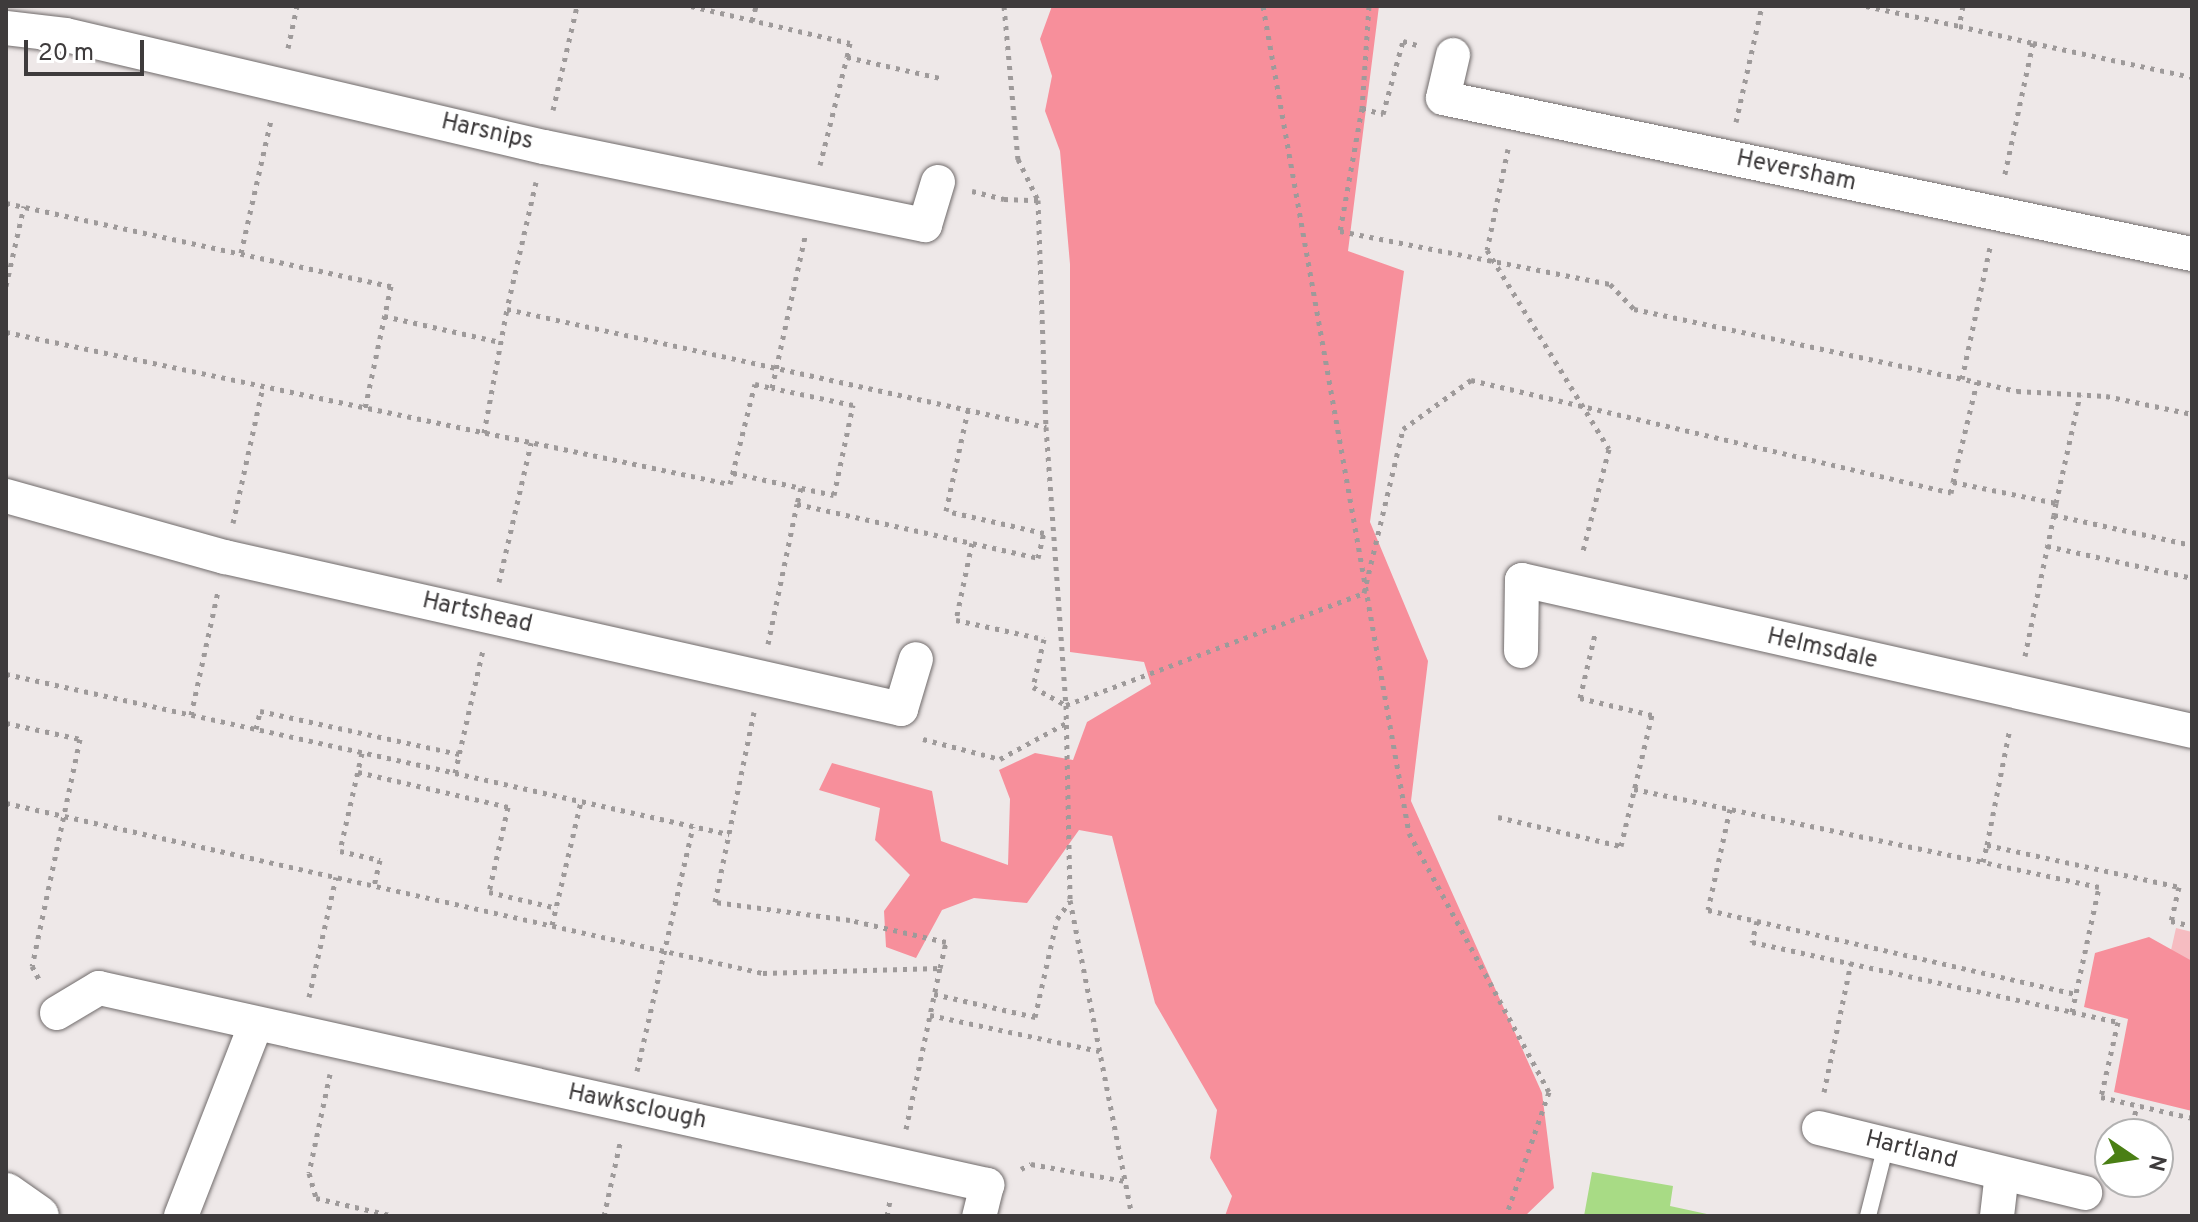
<!DOCTYPE html>
<style>
body{margin:0}
#map{position:relative;width:2198px;height:1222px;overflow:hidden;background:#eee8e8;font-family:Overpass,sans-serif}
div>[style]{position:absolute}
[style*='--x']{left:calc(var(--x)*1px);top:calc(var(--y)*1px);width:calc(var(--w)*1px);rotate:calc(var(--a)*1deg)}
.green>*{inset:0;background:#f6bcc1}
.forest>*{inset:0;background:#f78f9b}
.building>*{inset:0;background:#a8db85}
.path>*{height:5px;margin-top:-2.5px;transform-origin:0;background:repeating-linear-gradient(90deg,#9e9a9a 0 4px,transparent 0 10px)}
.roads{filter:drop-shadow(0 0 2px #706b6b) drop-shadow(0 0 2px #706b6b)}
.service>*{height:16px;margin:-8px;padding:0 8px;transform-origin:8px;border-radius:8px;background:#fff}
.minor>*{height:34px;margin:-17px;padding:0 17px;transform-origin:17px;border-radius:17px;background:#fff}
.tertiary>*{height:42px;margin:-21px;padding:0 21px;transform-origin:21px;border-radius:21px;background:#fff}
span{translate:-50% -50%;white-space:nowrap;text-align:center;line-height:1.15;-webkit-text-stroke:6px #fff;paint-order:stroke}
.street-label{font-size:24px;color:#3e3b3c}
.frame{position:absolute;inset:0;border:8px solid #3e3b3c;pointer-events:none}
.north{position:absolute;left:2094px;top:1118px;width:80px;height:80px;box-sizing:border-box;background:#fff;border:2px solid #b2b1b1;border-radius:50%;rotate:103deg;font-size:22px;font-weight:700;line-height:32px;text-align:center;color:#3e3b3c}
.north::after{content:'';display:block;margin:auto;width:28px;height:36px;background:#4a7f14;clip-path:polygon(50% 0,100% 100%,50% 72%,0 100%)}
.scale{position:absolute;left:24px;top:40px;width:120px;height:36px;box-sizing:border-box;border:4px solid #3e3b3c;border-top:0;padding-left:10px;font-size:24px;line-height:28px;white-space:nowrap;color:#3e3b3c;-webkit-text-stroke:6px #fff;paint-order:stroke}
</style>
<div id="map">
<div class="green">
<div style="clip-path:polygon(2176px 928px,2192px 932px,2192px 1044px,2152px 1035px)"></div>
</div>
<div class="forest">
<div style="clip-path:polygon(1052px 6px,1379px 6px,1348px 251px,1404px 271px,1370px 522px,1428px 661px,1411px 801px,1542px 1093px,1554px 1188px,1525px 1216px,1225px 1216px,1232px 1196px,1210px 1158px,1217px 1110px,1155px 1003px,1112px 836px,1079px 830px,1027px 903px,974px 898px,942px 910px,916px 958px,886px 947px,884px 911px,910px 875px,875px 840px,880px 808px,819px 790px,832px 763px,932px 791px,941px 841px,1008px 865px,1010px 799px,999px 770px,1035px 753px,1073px 760px,1087px 722px,1151px 684px,1144px 662px,1070px 652px,1070px 264px,1060px 151px,1045px 111px,1052px 76px,1040px 39px)"></div>
<div style="clip-path:polygon(2149px 937px,2192px 961px,2192px 1111px,2114px 1092px,2128px 1019px,2084px 1007px,2095px 953px)"></div>
</div>
<div class="building">
<div style="clip-path:polygon(1592px 1172px,1673px 1186px,1670px 1206px,1716px 1216px,1584px 1216px)"></div>
</div>
<div class="path">
<div style="--x:691;--y:6;--w:163;--a:13.1"></div>
<div style="--x:850;--y:43;--w:14;--a:102"></div>
<div style="--x:847;--y:57;--w:95;--a:12.7"></div>
<div style="--x:1004;--y:6;--w:154;--a:84.8"></div>
<div style="--x:1018;--y:159;--w:46;--a:64"></div>
<div style="--x:1038;--y:200;--w:227;--a:88"></div>
<div style="--x:1046;--y:427;--w:279;--a:85.9"></div>
<div style="--x:1066;--y:705;--w:195;--a:88.8"></div>
<div style="--x:1070;--y:900;--w:322;--a:78.9"></div>
<div style="--x:1263;--y:6;--w:840;--a:79.99"></div>
<div style="--x:1409;--y:833;--w:294;--a:61.6"></div>
<div style="--x:1549;--y:1092;--w:131;--a:109.1"></div>
<div style="--x:1369;--y:6;--w:102;--a:93.9"></div>
<div style="--x:1362;--y:108;--w:125;--a:100.1"></div>
<div style="--x:1340;--y:231;--w:275;--a:11.1"></div>
<div style="--x:1610;--y:284;--w:35;--a:46"></div>
<div style="--x:1634;--y:309;--w:351;--a:12"></div>
<div style="--x:1977;--y:382;--w:41;--a:12.7"></div>
<div style="--x:2017;--y:391;--w:89;--a:3.2"></div>
<div style="--x:2106;--y:396;--w:88;--a:11.8"></div>
<div style="--x:1866;--y:6;--w:95;--a:12.1"></div>
<div style="--x:1963;--y:6;--w:20;--a:101"></div>
<div style="--x:1959;--y:26;--w:76;--a:12.9"></div>
<div style="--x:2033;--y:43;--w:138;--a:102.1"></div>
<div style="--x:752;--y:21;--w:16;--a:-75"></div>
<div style="--x:2033;--y:43;--w:163;--a:12.1"></div>
<div style="--x:288;--y:48;--w:43;--a:-77.9"></div>
<div style="--x:1362;--y:108;--w:22;--a:16"></div>
<div style="--x:1383;--y:114;--w:76;--a:-74.7"></div>
<div style="--x:1403;--y:41;--w:15;--a:16"></div>
<div style="--x:553;--y:110;--w:107;--a:-77"></div>
<div style="--x:1736;--y:122;--w:119;--a:-77.4"></div>
<div style="--x:1508;--y:149;--w:103;--a:101.7"></div>
<div style="--x:1487;--y:250;--w:233;--a:58.5"></div>
<div style="--x:1609;--y:449;--w:109;--a:104.3"></div>
<div style="--x:820;--y:165;--w:111;--a:-76"></div>
<div style="--x:536;--y:182;--w:130;--a:102.9"></div>
<div style="--x:507;--y:309;--w:552;--a:12.35"></div>
<div style="--x:972;--y:191;--w:33;--a:14"></div>
<div style="--x:1004;--y:199;--w:34;--a:2"></div>
<div style="--x:6;--y:203;--w:394;--a:12.2"></div>
<div style="--x:391;--y:286;--w:125;--a:102"></div>
<div style="--x:241;--y:253;--w:136;--a:-77.3"></div>
<div style="--x:6;--y:286;--w:82;--a:-77.3"></div>
<div style="--x:384;--y:316;--w:119;--a:12.6"></div>
<div style="--x:6;--y:332;--w:740;--a:11.86"></div>
<div style="--x:730;--y:484;--w:103;--a:-76"></div>
<div style="--x:755;--y:384;--w:17;--a:13"></div>
<div style="--x:772;--y:388;--w:155;--a:-77.7"></div>
<div style="--x:1962;--y:379;--w:135;--a:-78"></div>
<div style="--x:484;--y:433;--w:126;--a:-79.5"></div>
<div style="--x:733;--y:473;--w:103;--a:12.3"></div>
<div style="--x:834;--y:495;--w:92;--a:-78.1"></div>
<div style="--x:853;--y:405;--w:83;--a:-168.1"></div>
<div style="--x:1953;--y:482;--w:103;--a:-76.5"></div>
<div style="--x:801;--y:488;--w:16;--a:104"></div>
<div style="--x:797;--y:504;--w:247;--a:12.6"></div>
<div style="--x:1038;--y:558;--w:26;--a:-77"></div>
<div style="--x:1044;--y:533;--w:100;--a:-167.3"></div>
<div style="--x:946;--y:511;--w:103;--a:-77.7"></div>
<div style="--x:2056;--y:503;--w:111;--a:-77.5"></div>
<div style="--x:233;--y:523;--w:140;--a:-77.6"></div>
<div style="--x:972;--y:543;--w:79;--a:101.7"></div>
<div style="--x:956;--y:620;--w:90;--a:12.2"></div>
<div style="--x:1044;--y:639;--w:49;--a:102.9"></div>
<div style="--x:1033;--y:687;--w:38;--a:29"></div>
<div style="--x:1066;--y:705;--w:318;--a:-20.6"></div>
<div style="--x:1364;--y:593;--w:169;--a:-76.6"></div>
<div style="--x:1403;--y:429;--w:84;--a:-35.8"></div>
<div style="--x:1471;--y:380;--w:493;--a:13.2"></div>
<div style="--x:1951;--y:493;--w:11;--a:-80"></div>
<div style="--x:1953;--y:482;--w:105;--a:11.5"></div>
<div style="--x:2056;--y:503;--w:12;--a:99"></div>
<div style="--x:2054;--y:515;--w:141;--a:12.3"></div>
<div style="--x:2047;--y:546;--w:148;--a:12.4"></div>
<div style="--x:499;--y:582;--w:143;--a:-77"></div>
<div style="--x:768;--y:644;--w:143;--a:-78.3"></div>
<div style="--x:2025;--y:656;--w:144;--a:-78.4"></div>
<div style="--x:6;--y:674;--w:460;--a:12.4"></div>
<div style="--x:455;--y:773;--w:126;--a:-77.2"></div>
<div style="--x:191;--y:715;--w:127;--a:-77.7"></div>
<div style="--x:6;--y:723;--w:76;--a:12.2"></div>
<div style="--x:80;--y:739;--w:232;--a:101.9"></div>
<div style="--x:32;--y:966;--w:19;--a:62"></div>
<div style="--x:256;--y:729;--w:18;--a:-77"></div>
<div style="--x:260;--y:711;--w:204;--a:12.2"></div>
<div style="--x:923;--y:739;--w:80;--a:14.6"></div>
<div style="--x:1000;--y:759;--w:75;--a:-28.6"></div>
<div style="--x:362;--y:753;--w:100;--a:102.7"></div>
<div style="--x:340;--y:851;--w:41;--a:12.7"></div>
<div style="--x:380;--y:860;--w:26;--a:103"></div>
<div style="--x:358;--y:772;--w:154;--a:13.1"></div>
<div style="--x:508;--y:807;--w:87;--a:102.6"></div>
<div style="--x:489;--y:892;--w:70;--a:13.2"></div>
<div style="--x:455;--y:773;--w:281;--a:12.6"></div>
<div style="--x:1634;--y:789;--w:357;--a:11.8"></div>
<div style="--x:1983;--y:862;--w:17;--a:-77"></div>
<div style="--x:1987;--y:845;--w:197;--a:12.3"></div>
<div style="--x:2179;--y:887;--w:35;--a:103"></div>
<div style="--x:2171;--y:921;--w:22;--a:13"></div>
<div style="--x:6;--y:803;--w:776;--a:12.66"></div>
<div style="--x:763;--y:973;--w:177;--a:-1.6"></div>
<div style="--x:940;--y:968;--w:27;--a:-77"></div>
<div style="--x:946;--y:942;--w:98;--a:-167.1"></div>
<div style="--x:850;--y:920;--w:136;--a:-172.4"></div>
<div style="--x:715;--y:902;--w:194;--a:-78.4"></div>
<div style="--x:1730;--y:809;--w:103;--a:102.3"></div>
<div style="--x:1708;--y:910;--w:50;--a:12.7"></div>
<div style="--x:1757;--y:921;--w:22;--a:103"></div>
<div style="--x:1752;--y:942;--w:328;--a:12.3"></div>
<div style="--x:2072;--y:1012;--w:128;--a:-77.8"></div>
<div style="--x:2099;--y:887;--w:119;--a:-167.8"></div>
<div style="--x:1498;--y:817;--w:126;--a:13.3"></div>
<div style="--x:1621;--y:846;--w:135;--a:-76.7"></div>
<div style="--x:1652;--y:715;--w:74;--a:-166.7"></div>
<div style="--x:1580;--y:698;--w:66;--a:-76.8"></div>
<div style="--x:1987;--y:845;--w:119;--a:-78.9"></div>
<div style="--x:1757;--y:921;--w:327;--a:12.9"></div>
<div style="--x:552;--y:925;--w:127;--a:-76.8"></div>
<div style="--x:934;--y:994;--w:104;--a:12.8"></div>
<div style="--x:1035;--y:1017;--w:100;--a:-77.3"></div>
<div style="--x:1057;--y:919;--w:22;--a:-54"></div>
<div style="--x:309;--y:997;--w:123;--a:-77.3"></div>
<div style="--x:2072;--y:1012;--w:47;--a:12.3"></div>
<div style="--x:2118;--y:1022;--w:77;--a:102.8"></div>
<div style="--x:2101;--y:1097;--w:93;--a:13"></div>
<div style="--x:930;--y:1015;--w:173;--a:12"></div>
<div style="--x:637;--y:1071;--w:251;--a:-77.1"></div>
<div style="--x:330;--y:1074;--w:101;--a:102"></div>
<div style="--x:309;--y:1173;--w:26;--a:74"></div>
<div style="--x:316;--y:1198;--w:80;--a:13"></div>
<div style="--x:1824;--y:1092;--w:132;--a:-78.2"></div>
<div style="--x:906;--y:1129;--w:165;--a:-78.1"></div>
<div style="--x:2130;--y:1134;--w:30;--a:-76"></div>
<div style="--x:1021;--y:1169;--w:11;--a:-27"></div>
<div style="--x:1031;--y:1164;--w:96;--a:10.3"></div>
<div style="--x:604;--y:1216;--w:79;--a:-77.6"></div>
<div style="--x:887;--y:1216;--w:15;--a:-79"></div>
</div>
<div class="roads">
<div class="service">
<div style="--x:1868;--y:1216;--w:73;--a:-75.8"></div>
</div>
<div class="minor">
<div style="--x:6;--y:28;--w:60;--a:6.7"></div>
<div style="--x:66;--y:35;--w:491;--a:13.2"></div>
<div style="--x:544;--y:147;--w:389;--a:11.6"></div>
<div style="--x:925;--y:225;--w:45;--a:-73.2"></div>
<div style="--x:1453;--y:55;--w:44;--a:103.1"></div>
<div style="--x:1443;--y:98;--w:765;--a:11.77"></div>
<div style="--x:6;--y:496;--w:227;--a:15.6"></div>
<div style="--x:225;--y:557;--w:693;--a:12.67"></div>
<div style="--x:901;--y:709;--w:52;--a:-73.3"></div>
<div style="--x:1521;--y:651;--w:71;--a:-89.2"></div>
<div style="--x:1522;--y:580;--w:687;--a:12.7"></div>
<div style="--x:57;--y:1013;--w:49;--a:-30.8"></div>
<div style="--x:99;--y:988;--w:910;--a:12.51"></div>
<div style="--x:987;--y:1185;--w:32;--a:104"></div>
<div style="--x:1819;--y:1128;--w:274;--a:13.7"></div>
<div style="--x:181;--y:1216;--w:206;--a:-68.7"></div>
<div style="--x:1997;--y:1216;--w:43;--a:-83.4"></div>
</div>
<div class="tertiary">
<div style="--x:6;--y:1194;--w:39;--a:35"></div>
</div>
</div>
<div class="street-label">
<span style="left:487px;top:133px;rotate:13deg">Harsnips</span>
<span style="left:1796px;top:172px;rotate:12deg">Heversham</span>
<span style="left:477px;top:614px;rotate:13deg">Hartshead</span>
<span style="left:1822px;top:650px;rotate:13deg">Helmsdale</span>
<span style="left:637px;top:1108px;rotate:12deg">Hawksclough</span>
<span style="left:1911px;top:1151px;rotate:14deg">Hartland</span>
</div>
<div class="frame"></div>
<div class="north">N</div>
<div class="scale">20 m</div>
</div>
